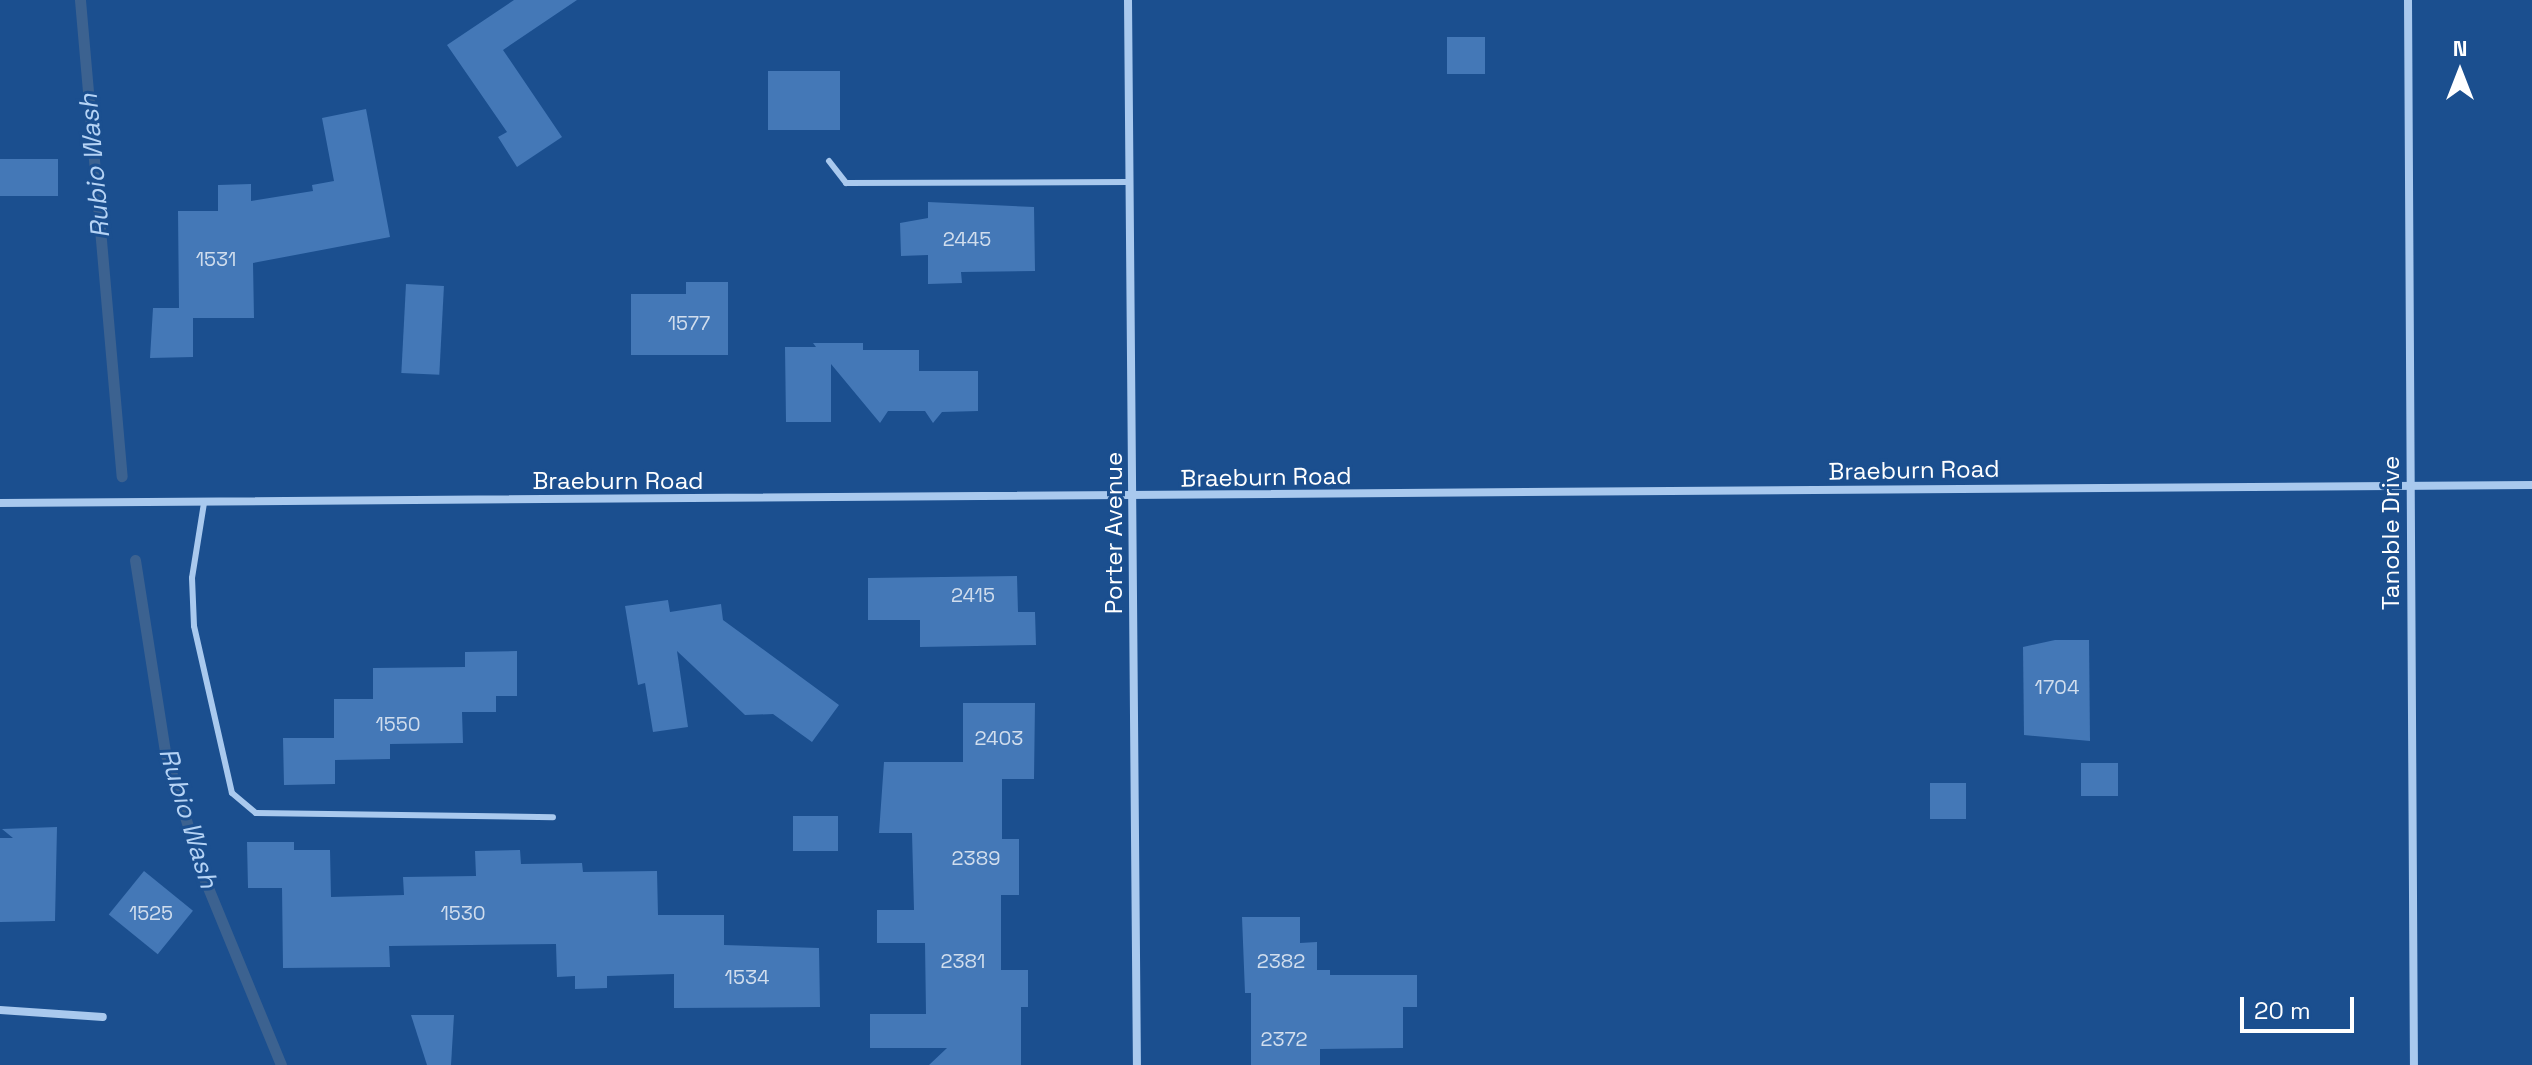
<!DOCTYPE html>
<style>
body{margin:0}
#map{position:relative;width:2532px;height:1065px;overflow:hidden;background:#1b4f8f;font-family:"Space Grotesk",sans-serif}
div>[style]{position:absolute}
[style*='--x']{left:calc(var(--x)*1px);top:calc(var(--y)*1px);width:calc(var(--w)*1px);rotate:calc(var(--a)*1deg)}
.stream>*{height:11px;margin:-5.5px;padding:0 5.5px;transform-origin:5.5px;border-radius:5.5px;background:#3c6290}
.building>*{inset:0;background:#4478b7;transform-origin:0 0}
.lane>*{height:6px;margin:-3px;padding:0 3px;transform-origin:3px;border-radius:3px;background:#a9c9ee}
.street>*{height:8px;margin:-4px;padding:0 4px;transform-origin:4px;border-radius:4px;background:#a9c9ee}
span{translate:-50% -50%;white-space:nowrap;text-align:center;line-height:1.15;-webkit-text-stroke:6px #1b4f8f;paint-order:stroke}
.number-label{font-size:20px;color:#d0dded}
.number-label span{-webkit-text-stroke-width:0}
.street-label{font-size:24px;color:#fff}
.water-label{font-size:26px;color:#b5d3f5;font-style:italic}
.north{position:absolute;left:2420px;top:32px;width:80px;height:80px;-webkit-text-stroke:6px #1b4f8f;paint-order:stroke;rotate:0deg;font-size:22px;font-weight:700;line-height:32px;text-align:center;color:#fff}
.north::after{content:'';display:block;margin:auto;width:28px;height:36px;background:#fff;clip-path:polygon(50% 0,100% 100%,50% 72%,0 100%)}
.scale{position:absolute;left:2240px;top:997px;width:114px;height:36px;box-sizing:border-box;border:4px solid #fff;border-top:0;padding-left:10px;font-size:24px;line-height:28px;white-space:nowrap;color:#fff;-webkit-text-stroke:6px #1b4f8f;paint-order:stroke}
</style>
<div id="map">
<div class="stream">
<div style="--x:80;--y:0;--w:478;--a:85"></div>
<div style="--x:135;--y:560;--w:194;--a:81.1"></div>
<div style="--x:165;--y:752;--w:132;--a:72.8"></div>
<div style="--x:204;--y:878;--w:202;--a:67.6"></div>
</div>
<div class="building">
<div style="clip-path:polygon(514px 0,577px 0,503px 50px,562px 137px,517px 167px,498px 137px,507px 132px,447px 45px)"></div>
<div style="left:1447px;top:37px;width:38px;height:37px"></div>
<div style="left:768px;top:71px;width:72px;height:59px"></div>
<div style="clip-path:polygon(366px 109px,390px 237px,253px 263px,254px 318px,193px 318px,193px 357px,150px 358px,153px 308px,179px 308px,178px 211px,218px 211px,218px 185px,251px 184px,251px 201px,313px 191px,312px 185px,334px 181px,322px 118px)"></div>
<div style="left:58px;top:159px;width:37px;height:58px;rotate:90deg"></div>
<div style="clip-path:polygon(928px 202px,1034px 207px,1035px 271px,961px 272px,962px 283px,928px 284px,928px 255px,901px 256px,900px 223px,928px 218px)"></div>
<div style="clip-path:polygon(686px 282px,728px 282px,728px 355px,631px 355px,631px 294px,686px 294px)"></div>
<div style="left:406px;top:284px;width:38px;height:89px;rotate:3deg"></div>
<div style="clip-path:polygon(813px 343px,863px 343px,863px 350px,919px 350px,919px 371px,978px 371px,978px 411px,942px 412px,933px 423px,925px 411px,888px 411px,880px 423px,831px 364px,831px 422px,786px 422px,785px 347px,816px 347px)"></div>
<div style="clip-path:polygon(1017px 576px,1018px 612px,1035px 612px,1036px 645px,920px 647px,920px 620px,868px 620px,868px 578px)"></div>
<div style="clip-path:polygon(668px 600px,670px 612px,721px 604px,723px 620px,839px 705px,812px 742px,773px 714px,745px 715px,677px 651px,688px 727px,653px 732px,645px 683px,638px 685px,625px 606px)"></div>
<div style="clip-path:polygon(2055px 640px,2089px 640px,2090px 741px,2024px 735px,2023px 647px)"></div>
<div style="clip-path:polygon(517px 651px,517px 696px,496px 696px,496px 712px,462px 712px,463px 743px,390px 744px,390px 759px,335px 760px,335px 784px,284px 785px,283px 738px,334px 738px,334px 699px,373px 699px,373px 668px,465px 667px,465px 652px)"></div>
<div style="clip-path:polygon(963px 703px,1035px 703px,1034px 779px,1002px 779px,1002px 839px,1019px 839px,1019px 895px,1001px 895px,1001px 970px,1028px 970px,1028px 1007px,1021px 1007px,1021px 1065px,929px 1065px,947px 1048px,870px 1048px,870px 1014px,926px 1014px,925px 943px,877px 943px,877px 910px,914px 910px,912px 833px,879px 833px,884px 762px,963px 762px)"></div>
<div style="left:2118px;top:763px;width:33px;height:37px;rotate:90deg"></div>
<div style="left:1930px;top:783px;width:36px;height:36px"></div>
<div style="left:793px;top:816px;width:45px;height:35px"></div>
<div style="clip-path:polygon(57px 827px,55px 921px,0 922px,0 838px,13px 838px,2px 829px)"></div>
<div style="clip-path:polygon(247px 842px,294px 842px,294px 850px,330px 850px,331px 897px,404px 895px,403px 877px,476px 876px,475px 851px,520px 850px,521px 864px,582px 863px,583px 872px,657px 871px,658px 915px,724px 915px,724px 945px,819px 948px,820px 1007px,674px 1008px,674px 974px,607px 976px,607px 988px,575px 989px,575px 976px,557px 977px,556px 944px,389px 946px,390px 967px,283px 968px,282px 888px,248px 888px)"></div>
<div style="left:144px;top:871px;width:63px;height:56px;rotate:39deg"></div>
<div style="clip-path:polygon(1242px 917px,1300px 917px,1300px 943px,1317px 942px,1317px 970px,1330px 970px,1330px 975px,1417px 975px,1417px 1007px,1403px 1007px,1403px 1048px,1320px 1049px,1320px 1065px,1251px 1065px,1251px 993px,1245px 993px)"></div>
<div style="clip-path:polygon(411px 1015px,454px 1015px,451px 1065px,427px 1065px)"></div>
</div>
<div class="lane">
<div style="--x:829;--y:161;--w:28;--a:52"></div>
<div style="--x:846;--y:183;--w:283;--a:-0.2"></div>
<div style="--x:204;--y:503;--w:76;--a:99.1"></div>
<div style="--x:192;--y:578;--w:48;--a:87.6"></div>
<div style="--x:194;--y:626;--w:171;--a:77.2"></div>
<div style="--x:232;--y:793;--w:31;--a:40"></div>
<div style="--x:256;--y:813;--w:297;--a:0.8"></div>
</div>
<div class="street">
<div style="--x:1128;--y:0;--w:1065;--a:89.52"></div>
<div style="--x:2408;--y:0;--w:1065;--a:89.68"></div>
<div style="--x:0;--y:503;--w:2532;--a:-0.41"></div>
<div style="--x:0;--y:1010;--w:103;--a:3.9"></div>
</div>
<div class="number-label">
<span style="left:967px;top:239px">2445</span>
<span style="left:216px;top:259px">1531</span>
<span style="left:689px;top:323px">1577</span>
<span style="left:973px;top:595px">2415</span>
<span style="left:2057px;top:687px">1704</span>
<span style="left:398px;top:724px">1550</span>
<span style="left:999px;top:738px">2403</span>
<span style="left:976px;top:858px">2389</span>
<span style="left:151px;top:913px">1525</span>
<span style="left:463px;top:913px">1530</span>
<span style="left:963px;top:961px">2381</span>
<span style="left:1281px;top:961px">2382</span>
<span style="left:747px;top:977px">1534</span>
<span style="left:1284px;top:1039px">2372</span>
</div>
<div class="street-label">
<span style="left:1914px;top:470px;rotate:-1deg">Braeburn Road</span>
<span style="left:1266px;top:477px;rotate:-1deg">Braeburn Road</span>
<span style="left:618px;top:481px">Braeburn Road</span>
<span style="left:1114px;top:533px;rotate:-90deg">Porter Avenue</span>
<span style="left:2391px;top:533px;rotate:-90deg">Tanoble Drive</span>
</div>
<div class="water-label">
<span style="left:95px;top:166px;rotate:-95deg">Rubio Wash</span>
<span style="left:188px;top:818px;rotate:73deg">Rubio Wash</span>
</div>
<div class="north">N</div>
<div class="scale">20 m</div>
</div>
